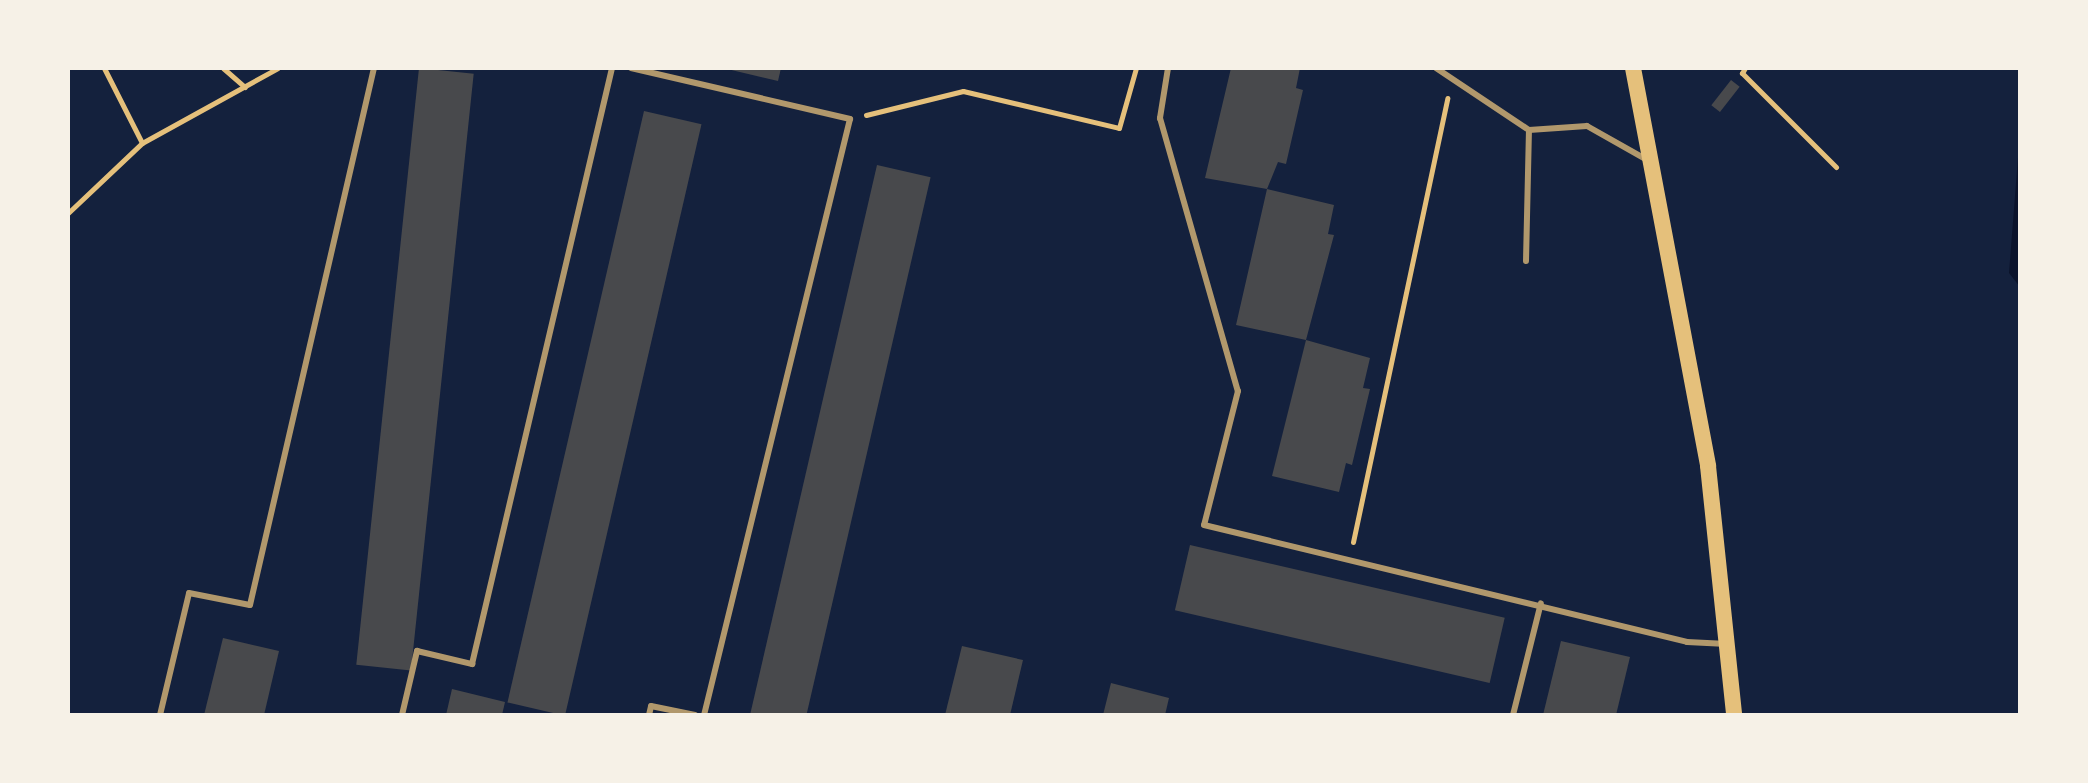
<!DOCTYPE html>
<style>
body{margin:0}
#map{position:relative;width:2088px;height:783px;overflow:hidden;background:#14213d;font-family:Literata,serif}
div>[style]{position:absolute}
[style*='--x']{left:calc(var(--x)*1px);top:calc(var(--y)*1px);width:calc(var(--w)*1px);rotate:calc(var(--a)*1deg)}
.water>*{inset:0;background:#0b132b}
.building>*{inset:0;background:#48494c;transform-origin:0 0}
.path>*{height:5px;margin:-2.5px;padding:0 2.5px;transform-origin:2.5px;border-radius:2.5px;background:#e5c07b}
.service>*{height:6px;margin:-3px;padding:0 3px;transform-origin:3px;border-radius:3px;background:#b1986c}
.secondary>*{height:16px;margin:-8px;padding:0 8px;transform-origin:8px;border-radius:8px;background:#e5c07b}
span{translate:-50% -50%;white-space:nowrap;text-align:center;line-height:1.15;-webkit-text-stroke:7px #f6f1e7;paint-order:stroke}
.frame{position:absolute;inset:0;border:70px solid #f6f1e7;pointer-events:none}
</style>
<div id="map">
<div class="water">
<div style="clip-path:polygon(2020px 132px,2020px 287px,2009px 273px)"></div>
</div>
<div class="building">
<div style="left:419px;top:68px;width:55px;height:600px;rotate:6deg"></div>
<div style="clip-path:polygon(723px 68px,781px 68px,778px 81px)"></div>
<div style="clip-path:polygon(1231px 68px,1300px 68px,1296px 88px,1303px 90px,1286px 164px,1278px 162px,1267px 189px,1205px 178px)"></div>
<div style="left:1731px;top:80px;width:11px;height:32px;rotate:38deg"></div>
<div style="left:644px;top:111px;width:59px;height:607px;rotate:13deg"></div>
<div style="left:877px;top:165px;width:55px;height:566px;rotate:13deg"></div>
<div style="clip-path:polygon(1267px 189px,1334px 205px,1328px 234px,1334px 235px,1306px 340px,1236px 325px)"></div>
<div style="clip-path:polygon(1306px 340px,1370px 358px,1363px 388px,1370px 389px,1352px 465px,1346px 463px,1339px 492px,1272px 476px)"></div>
<div style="left:1190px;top:545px;width:323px;height:67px;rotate:13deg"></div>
<div style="clip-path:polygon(223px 638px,279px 651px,264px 715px,204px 715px)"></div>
<div style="clip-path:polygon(1561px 641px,1630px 657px,1616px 715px,1543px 715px)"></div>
<div style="clip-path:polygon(962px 646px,1023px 660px,1010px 715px,945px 715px)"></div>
<div style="clip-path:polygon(1111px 683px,1169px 698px,1165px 715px,1103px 715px)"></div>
<div style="clip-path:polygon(452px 689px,505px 702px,502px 715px,446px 715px)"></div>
</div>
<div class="path">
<div style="--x:104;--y:68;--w:84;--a:63.1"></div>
<div style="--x:223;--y:68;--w:29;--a:41"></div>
<div style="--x:1745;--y:68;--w:6;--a:121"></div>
<div style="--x:1742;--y:73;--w:133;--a:45"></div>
<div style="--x:866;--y:115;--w:100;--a:-13.9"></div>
<div style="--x:963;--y:91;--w:160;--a:13.3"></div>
<div style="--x:1119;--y:128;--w:62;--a:-74.2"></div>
<div style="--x:68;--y:213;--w:102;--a:-43.4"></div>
<div style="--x:142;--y:143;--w:155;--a:-28.9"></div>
<div style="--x:1353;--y:542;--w:454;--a:-78"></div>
</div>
<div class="service">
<div style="--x:631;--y:68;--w:225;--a:13.1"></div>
<div style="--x:850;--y:119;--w:614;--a:103.76"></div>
<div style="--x:1168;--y:68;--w:51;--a:99.1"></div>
<div style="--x:1160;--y:118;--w:284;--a:74.1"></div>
<div style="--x:1238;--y:391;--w:138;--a:104.2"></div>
<div style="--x:1204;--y:525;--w:497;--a:13.6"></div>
<div style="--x:1687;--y:642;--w:40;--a:2.9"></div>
<div style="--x:1436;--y:68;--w:112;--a:33.7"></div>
<div style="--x:1529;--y:130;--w:58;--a:-3.9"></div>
<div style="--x:1587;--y:126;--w:69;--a:29.5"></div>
<div style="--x:1526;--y:261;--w:131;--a:-88.7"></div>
<div style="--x:160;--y:715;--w:125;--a:-76.6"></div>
<div style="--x:189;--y:593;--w:62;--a:11.1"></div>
<div style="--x:250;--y:605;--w:551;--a:-77"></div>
<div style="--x:402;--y:715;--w:66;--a:-76.8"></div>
<div style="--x:417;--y:651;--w:57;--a:13.3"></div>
<div style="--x:472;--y:664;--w:612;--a:-76.78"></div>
<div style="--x:649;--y:715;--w:9;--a:-77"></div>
<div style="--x:651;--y:706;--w:45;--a:11.6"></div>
<div style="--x:1513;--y:715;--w:115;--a:-76"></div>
</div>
<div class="secondary">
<div style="--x:1633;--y:68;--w:405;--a:79.3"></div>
<div style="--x:1708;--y:466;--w:250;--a:84"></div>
</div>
<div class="frame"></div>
</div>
